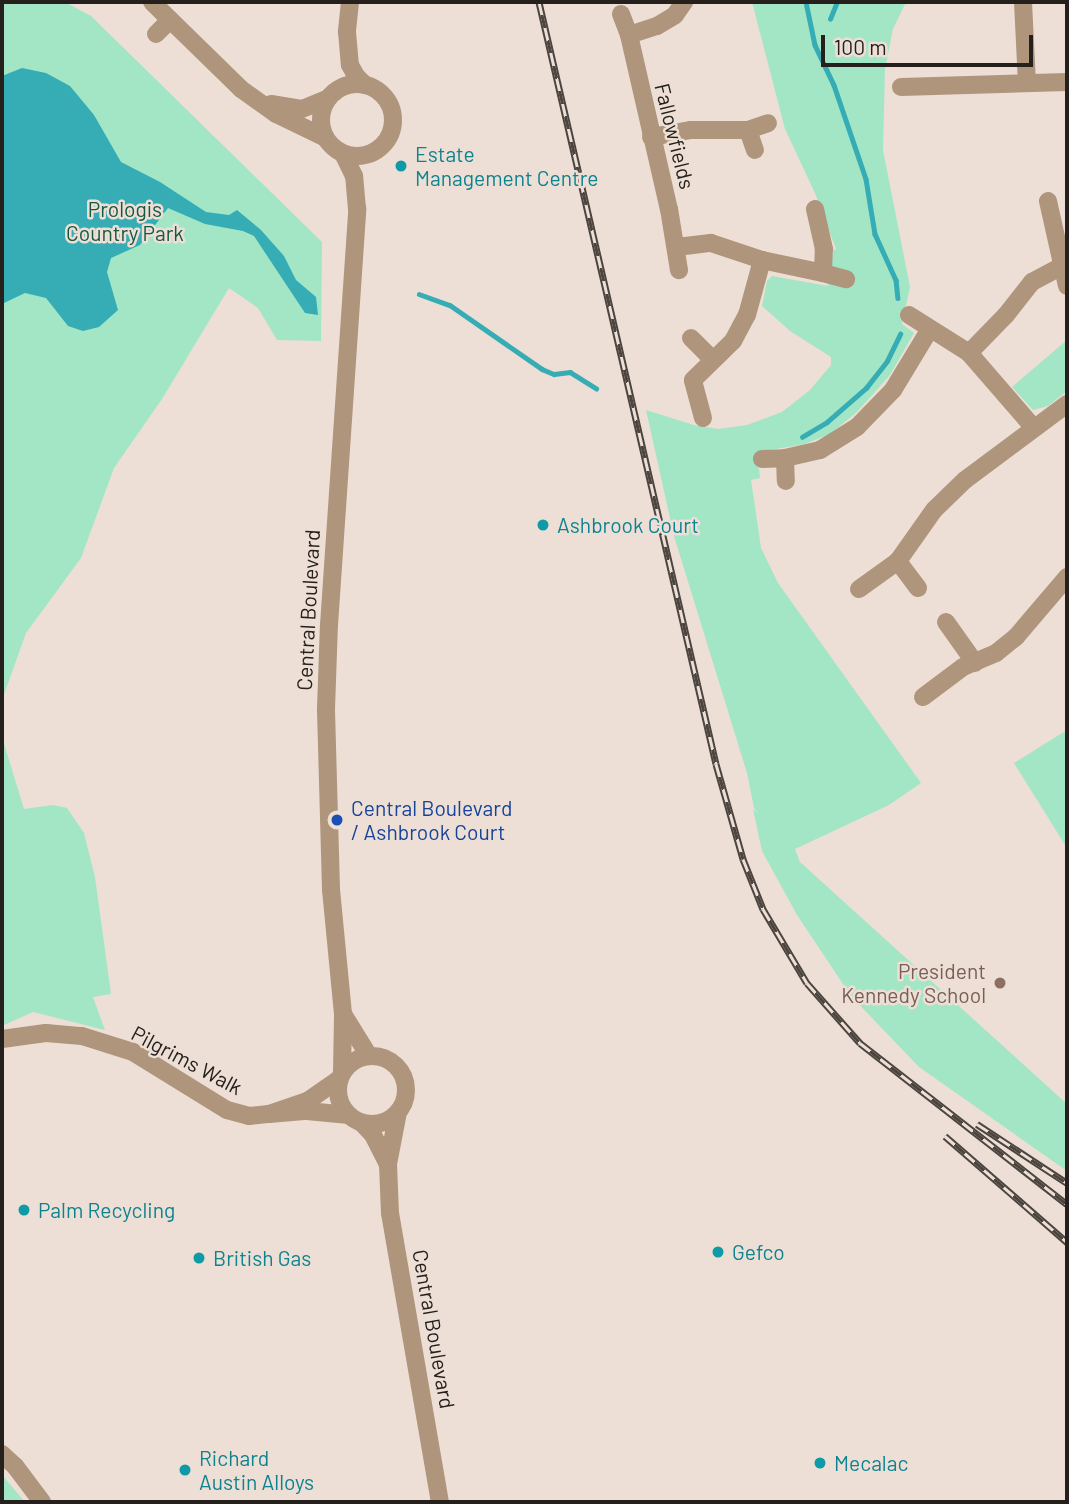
<!DOCTYPE html>
<style>
body{margin:0}
#map{position:relative;width:1069px;height:1504px;overflow:hidden;background:#eddfd5;font-family:Barlow,sans-serif}
div>[style]{position:absolute}
[style*='--x']{left:calc(var(--x)*1px);top:calc(var(--y)*1px);width:calc(var(--w)*1px);rotate:calc(var(--a)*1deg)}
.green>*{inset:0;background:#a2e6c6}
.water>*{inset:0;background:#36acb4}
.stream>*{height:4.5px;margin:-2.25px;padding:0 2.25px;transform-origin:2.25px;border-radius:2.25px;background:#36acb4}
.minor>*{height:18px;margin:-9px;padding:0 9px;transform-origin:9px;border-radius:9px;background:#ae957c}
.minor>.ring{margin:-9px;padding:0;box-sizing:content-box;background:none;border:18px solid #ae957c;border-radius:50%}
.rail>*{height:7px;margin-top:-3.5px;transform-origin:0;background:repeating-linear-gradient(90deg,#eddfd5 0 13px,#4b443f 0 26px);box-sizing:border-box;border-block:2px solid #4b443f}
.dots>*{width:19px;height:19px;translate:-50% -50%;box-sizing:border-box;border:4px solid #eddfd5;border-radius:50%}
span{translate:-50% -50%;white-space:nowrap;text-align:center;line-height:1.15;-webkit-text-stroke:5px #eddfd5;paint-order:stroke}
.street-label{font-size:21px;color:#25201c}
.culture-label{font-size:21px;color:#0d838f}
.left{translate:0 -50%;text-align:left}
.park-label{font-size:21px;color:#145940}
.transit-label{font-size:21px;color:#164399}
.education-label{font-size:21px;color:#785e54}
.right{translate:-100% -50%;text-align:right}
.frame{position:absolute;inset:0;border:4px solid #25201c;pointer-events:none}
.scale{position:absolute;left:821px;top:35px;width:212px;height:32px;box-sizing:border-box;border:4px solid #25201c;border-top:0;padding-left:9px;font-size:21px;line-height:24px;white-space:nowrap;color:#25201c;-webkit-text-stroke:5px #eddfd5;paint-order:stroke}
</style>
<div id="map">
<div class="green">
<div style="clip-path:polygon(2px 2px,65px 2px,91px 16px,322px 242px,321px 341px,277px 340px,258px 308px,229px 288px,162px 399px,114px 468px,81px 558px,26px 633px,2px 700px)"></div>
<div style="clip-path:polygon(752px 2px,906px 2px,893px 29px,885px 69px,883px 150px,910px 287px,902px 324px,914px 333px,890px 375px,857px 412px,830px 434px,805px 444px,757px 452px,760px 478px,751px 480px,761px 548px,778px 583px,921px 783px,889px 805px,795px 849px,800px 862px,1067px 1104px,1067px 1171px,919px 1067px,851px 996px,797px 915px,762px 851px,753px 809px,759px 814px,754px 808px,747px 773px,674px 536px,646px 410px,694px 425px,718px 429px,747px 425px,782px 412px,810px 390px,831px 365px,831px 357px,790px 331px,762px 306px,767px 281px,772px 276px,828px 286px,833px 250px,836px 249px,815px 193px,785px 129px)"></div>
<div style="clip-path:polygon(1067px 340px,1067px 391px,1048px 406px,1033px 410px,1012px 387px)"></div>
<div style="clip-path:polygon(1067px 730px,1067px 848px,1014px 763px)"></div>
<div style="clip-path:polygon(2px 737px,24px 809px,53px 805px,67px 808px,84px 833px,95px 877px,111px 994px,93px 997px,105px 1030px,33px 1012px,2px 1026px)"></div>
<div style="clip-path:polygon(2px 1475px,25px 1502px,2px 1502px)"></div>
</div>
<div class="water">
<div style="clip-path:polygon(22px 68px,46px 73px,70px 86px,94px 115px,121px 162px,160px 182px,206px 212px,229px 215px,237px 210px,261px 230px,284px 256px,296px 280px,316px 297px,318px 315px,305px 313px,254px 236px,243px 231px,205px 224px,168px 208px,140px 245px,111px 258px,107px 272px,118px 310px,99px 327px,83px 331px,68px 326px,46px 298px,25px 293px,2px 304px,2px 76px)"></div>
</div>
<div class="stream">
<div style="--x:806;--y:2;--w:44;--a:78.2"></div>
<div style="--x:815;--y:45;--w:44;--a:64.6"></div>
<div style="--x:834;--y:85;--w:99;--a:71.2"></div>
<div style="--x:866;--y:179;--w:56;--a:80.7"></div>
<div style="--x:875;--y:234;--w:51;--a:65.5"></div>
<div style="--x:896;--y:280;--w:18;--a:84"></div>
<div style="--x:830;--y:19;--w:18;--a:-68"></div>
<div style="--x:419;--y:294;--w:33;--a:20"></div>
<div style="--x:450;--y:305;--w:112;--a:34.8"></div>
<div style="--x:542;--y:369;--w:13;--a:23"></div>
<div style="--x:554;--y:374;--w:16;--a:-7"></div>
<div style="--x:570;--y:372;--w:31;--a:32"></div>
<div style="--x:802;--y:437;--w:29;--a:-31"></div>
<div style="--x:827;--y:422;--w:52;--a:-41.1"></div>
<div style="--x:866;--y:388;--w:34;--a:-52"></div>
<div style="--x:887;--y:361;--w:30;--a:-64"></div>
</div>
<div class="minor">
<div style="--x:152;--y:2;--w:124;--a:44.3"></div>
<div style="--x:241;--y:89;--w:43;--a:35.5"></div>
<div style="--x:276;--y:114;--w:55;--a:25.6"></div>
<div style="--x:350;--y:2;--w:30;--a:96"></div>
<div style="--x:347;--y:32;--w:33;--a:85"></div>
<div style="--x:350;--y:65;--w:13;--a:61"></div>
<div style="--x:356;--y:76;--w:13;--a:45"></div>
<div style="--x:1023;--y:2;--w:81;--a:87.2"></div>
<div style="--x:621;--y:14;--w:22;--a:69"></div>
<div style="--x:629;--y:35;--w:179;--a:77.1"></div>
<div style="--x:669;--y:209;--w:62;--a:80.7"></div>
<div style="--x:156;--y:34;--w:20;--a:-45"></div>
<div style="--x:629;--y:35;--w:29;--a:-18"></div>
<div style="--x:657;--y:26;--w:21;--a:-31"></div>
<div style="--x:675;--y:15;--w:16;--a:-55"></div>
<div class="ring" style="left:321px;top:84px;width:54px;height:54px"></div>
<div style="--x:901;--y:87;--w:166;--a:-1.7"></div>
<div style="--x:271;--y:104;--w:31;--a:9"></div>
<div style="--x:302;--y:109;--w:27;--a:-22"></div>
<div style="--x:748;--y:130;--w:21;--a:71"></div>
<div style="--x:651;--y:137;--w:41;--a:-9.9"></div>
<div style="--x:691;--y:130;--w:57;--a:0"></div>
<div style="--x:748;--y:130;--w:21;--a:-19"></div>
<div style="--x:1048;--y:201;--w:87;--a:77.4"></div>
<div style="--x:677;--y:247;--w:34;--a:-7"></div>
<div style="--x:711;--y:243;--w:54;--a:18.4"></div>
<div style="--x:762;--y:260;--w:62;--a:12"></div>
<div style="--x:823;--y:273;--w:24;--a:-88"></div>
<div style="--x:824;--y:249;--w:41;--a:-102.7"></div>
<div style="--x:823;--y:273;--w:24;--a:15"></div>
<div style="--x:909;--y:315;--w:71;--a:32.3"></div>
<div style="--x:969;--y:353;--w:99;--a:49.1"></div>
<div style="--x:691;--y:338;--w:31;--a:45"></div>
<div style="--x:969;--y:353;--w:53;--a:-45.8"></div>
<div style="--x:1006;--y:315;--w:42;--a:-51.8"></div>
<div style="--x:1032;--y:282;--w:34;--a:-28"></div>
<div style="--x:703;--y:418;--w:39;--a:-105"></div>
<div style="--x:693;--y:380;--w:56;--a:-44.3"></div>
<div style="--x:733;--y:341;--w:30;--a:-62"></div>
<div style="--x:747;--y:315;--w:57;--a:-74.7"></div>
<div style="--x:785;--y:458;--w:23;--a:88"></div>
<div style="--x:762;--y:459;--w:23;--a:-2"></div>
<div style="--x:785;--y:458;--w:36;--a:-13"></div>
<div style="--x:820;--y:450;--w:44;--a:-31.9"></div>
<div style="--x:857;--y:427;--w:52;--a:-45.8"></div>
<div style="--x:893;--y:390;--w:71;--a:-58.8"></div>
<div style="--x:918;--y:588;--w:34;--a:-127"></div>
<div style="--x:898;--y:561;--w:62;--a:-54.8"></div>
<div style="--x:934;--y:510;--w:43;--a:-44.1"></div>
<div style="--x:965;--y:480;--w:127;--a:-36.7"></div>
<div style="--x:859;--y:589;--w:48;--a:-35.7"></div>
<div style="--x:946;--y:622;--w:50;--a:54.7"></div>
<div style="--x:923;--y:697;--w:50;--a:-36.9"></div>
<div style="--x:963;--y:667;--w:36;--a:-23"></div>
<div style="--x:996;--y:653;--w:26;--a:-39"></div>
<div style="--x:1016;--y:637;--w:79;--a:-49.6"></div>
<div style="--x:343;--y:1014;--w:49;--a:58.2"></div>
<div style="--x:2;--y:1039;--w:44;--a:-7.8"></div>
<div style="--x:46;--y:1033;--w:36;--a:5"></div>
<div style="--x:82;--y:1036;--w:53;--a:17.4"></div>
<div style="--x:133;--y:1052;--w:110;--a:31.7"></div>
<div style="--x:227;--y:1110;--w:23;--a:15"></div>
<div style="--x:249;--y:1116;--w:20;--a:-6"></div>
<div class="ring" style="left:338px;top:1056px;width:50px;height:50px"></div>
<div style="--x:342;--y:1073;--w:59;--a:-89"></div>
<div style="--x:343;--y:1014;--w:126;--a:-95.5"></div>
<div style="--x:331;--y:889;--w:180;--a:-91.6"></div>
<div style="--x:326;--y:709;--w:84;--a:-88"></div>
<div style="--x:329;--y:625;--w:417;--a:-86.1"></div>
<div style="--x:357;--y:209;--w:33;--a:-95"></div>
<div style="--x:354;--y:176;--w:25;--a:-116"></div>
<div style="--x:339;--y:1079;--w:39;--a:145"></div>
<div style="--x:307;--y:1101;--w:40;--a:161.1"></div>
<div style="--x:269;--y:1114;--w:38;--a:-5"></div>
<div style="--x:307;--y:1111;--w:42;--a:5.4"></div>
<div style="--x:398;--y:1112;--w:53;--a:100.9"></div>
<div style="--x:388;--y:1164;--w:49;--a:87.7"></div>
<div style="--x:390;--y:1213;--w:293;--a:80.2"></div>
<div style="--x:362;--y:1123;--w:16;--a:47"></div>
<div style="--x:373;--y:1135;--w:33;--a:63"></div>
<div style="--x:2;--y:1454;--w:18;--a:43"></div>
<div style="--x:15;--y:1466;--w:45;--a:53.1"></div>
</div>
<div class="rail">
<div style="--x:539;--y:2;--w:782;--a:76.92"></div>
<div style="--x:716;--y:764;--w:99;--a:74.1"></div>
<div style="--x:743;--y:859;--w:54;--a:68.2"></div>
<div style="--x:763;--y:909;--w:86;--a:59.3"></div>
<div style="--x:807;--y:983;--w:80;--a:48.5"></div>
<div style="--x:860;--y:1043;--w:262;--a:37.9"></div>
<div style="--x:977;--y:1124;--w:108;--a:33.2"></div>
<div style="--x:945;--y:1136;--w:162;--a:41"></div>
</div>
<div class="dots">
<div style="left:401px;top:166px;background:#0f9aa8"></div>
<div style="left:543px;top:525px;background:#0f9aa8"></div>
<div style="left:337px;top:820px;background:#1a4fb4"></div>
<div style="left:1000px;top:983px;background:#8d6e63"></div>
<div style="left:24px;top:1210px;background:#0f9aa8"></div>
<div style="left:718px;top:1252px;background:#0f9aa8"></div>
<div style="left:199px;top:1258px;background:#0f9aa8"></div>
<div style="left:820px;top:1463px;background:#0f9aa8"></div>
<div style="left:185px;top:1470px;background:#0f9aa8"></div>
</div>
<div class="street-label">
<span style="left:675px;top:136px;rotate:76deg">Fallowfields</span>
<span style="left:308px;top:610px;rotate:-87deg">Central Boulevard</span>
<span style="left:187px;top:1060px;rotate:28deg">Pilgrims Walk</span>
<span style="left:434px;top:1329px;rotate:80deg">Central Boulevard</span>
</div>
<div class="culture-label">
<span class="left" style="left:415px;top:166px">Estate<br>Management Centre</span>
<span class="left" style="left:557px;top:525px">Ashbrook Court</span>
<span class="left" style="left:38px;top:1210px">Palm Recycling</span>
<span class="left" style="left:732px;top:1252px">Gefco</span>
<span class="left" style="left:213px;top:1258px">British Gas</span>
<span class="left" style="left:199px;top:1470px">Richard<br>Austin Alloys</span>
<span class="left" style="left:834px;top:1463px">Mecalac</span>
</div>
<div class="park-label">
<span style="left:125px;top:221px">Prologis<br>Country Park</span>
</div>
<div class="transit-label">
<span class="left" style="left:351px;top:820px">Central Boulevard<br>/ Ashbrook Court</span>
</div>
<div class="education-label">
<span class="right" style="left:986px;top:983px">President<br>Kennedy School</span>
</div>
<div class="frame"></div>
<div class="scale">100 m</div>
</div>
